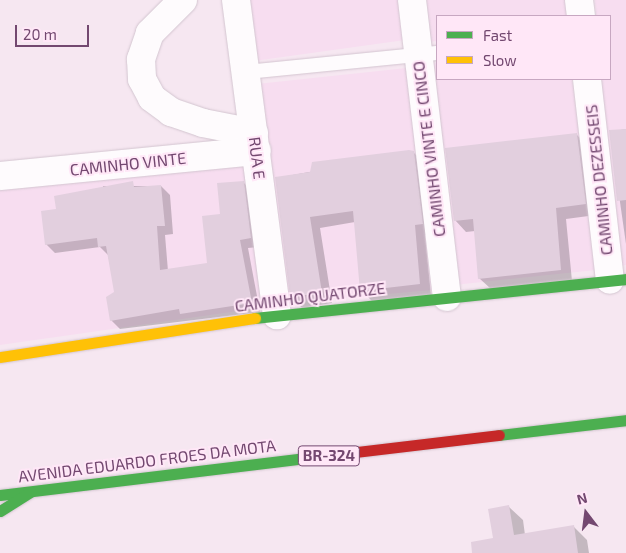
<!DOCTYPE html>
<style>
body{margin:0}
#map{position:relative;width:626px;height:553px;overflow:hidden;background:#f6e7f1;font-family:"Exo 2",sans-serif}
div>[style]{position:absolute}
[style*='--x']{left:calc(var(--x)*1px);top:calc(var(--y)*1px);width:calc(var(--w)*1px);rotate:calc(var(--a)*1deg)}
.residential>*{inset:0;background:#f7ddf0}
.shadow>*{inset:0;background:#0003}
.building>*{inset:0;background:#e2cfde}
.roads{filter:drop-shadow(0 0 1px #d3c5d0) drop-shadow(0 0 1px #d3c5d0)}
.lane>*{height:14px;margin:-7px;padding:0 7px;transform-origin:7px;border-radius:7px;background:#fefbfd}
.street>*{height:28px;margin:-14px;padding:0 14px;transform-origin:14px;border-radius:14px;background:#fefbfd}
.fast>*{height:11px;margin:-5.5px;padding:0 5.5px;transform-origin:5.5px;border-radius:5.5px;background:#4caf50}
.slow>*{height:11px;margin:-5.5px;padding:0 5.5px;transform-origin:5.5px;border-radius:5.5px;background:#ffc107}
.jam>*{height:11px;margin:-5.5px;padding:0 5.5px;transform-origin:5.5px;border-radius:5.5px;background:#c62828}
span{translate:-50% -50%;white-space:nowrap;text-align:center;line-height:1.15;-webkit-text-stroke:4px #ffe7f7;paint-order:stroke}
.shield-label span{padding:1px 4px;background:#ffe7f7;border:1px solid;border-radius:4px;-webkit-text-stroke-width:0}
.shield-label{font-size:15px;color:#734870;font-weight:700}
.street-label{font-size:16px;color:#734870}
.legend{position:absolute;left:436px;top:15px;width:175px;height:65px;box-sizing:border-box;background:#ffe7f7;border:1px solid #c7a7c1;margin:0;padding:6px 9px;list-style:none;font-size:15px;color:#734870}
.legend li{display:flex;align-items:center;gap:10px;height:25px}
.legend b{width:25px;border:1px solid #c7a7c1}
.north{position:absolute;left:561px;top:488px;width:50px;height:50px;-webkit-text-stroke:4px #ffe7f7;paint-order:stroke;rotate:345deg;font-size:14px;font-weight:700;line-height:20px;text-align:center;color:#734870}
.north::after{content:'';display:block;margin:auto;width:18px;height:22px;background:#734870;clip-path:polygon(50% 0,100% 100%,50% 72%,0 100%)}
.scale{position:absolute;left:15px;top:25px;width:74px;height:22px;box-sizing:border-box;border:2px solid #734870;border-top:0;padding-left:6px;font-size:15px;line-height:18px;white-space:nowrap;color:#734870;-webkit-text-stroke:4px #ffe7f7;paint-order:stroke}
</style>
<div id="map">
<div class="residential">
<div style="clip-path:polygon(245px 0,400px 0,405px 40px,254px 61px)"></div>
<div style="clip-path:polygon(423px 0,565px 0,567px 16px,437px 16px,437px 41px,427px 42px)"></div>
<div style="clip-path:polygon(595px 0,626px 0,626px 265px,617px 266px,601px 79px,610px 79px,610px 16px,596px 16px)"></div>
<div style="clip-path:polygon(437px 63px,437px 79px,572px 79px,596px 270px,454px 285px,431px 64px)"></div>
<div style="clip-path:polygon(407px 68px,433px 290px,286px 303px,280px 227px,257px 84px)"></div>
<div style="clip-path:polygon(247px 163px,266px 307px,0 345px,0 187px)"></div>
</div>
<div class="shadow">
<div style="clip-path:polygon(626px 129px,626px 244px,610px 132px)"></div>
<div style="clip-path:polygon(577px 135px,588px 146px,596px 215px,566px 219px,572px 281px,491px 289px,479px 278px,475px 231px,466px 232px,455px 220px)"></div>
<div style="clip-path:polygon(414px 153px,424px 163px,433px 234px,425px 235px,431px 295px,372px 301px,361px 290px,355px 222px,320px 228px,332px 303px,302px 308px,292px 297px,276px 178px)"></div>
<div style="clip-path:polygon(243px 182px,252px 191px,260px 247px,248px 248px,260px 312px,120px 329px,111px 320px,116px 293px,108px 255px,100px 247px,55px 253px,46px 244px,57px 210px,103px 191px,103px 186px,161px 186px,170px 195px,173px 234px,165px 235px,168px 271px,208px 264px,222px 215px)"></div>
<div style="clip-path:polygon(509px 507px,523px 520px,525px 535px,574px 527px,587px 540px,589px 553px,497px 553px)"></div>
</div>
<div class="building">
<div style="clip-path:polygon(626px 129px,626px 200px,617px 201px,609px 130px)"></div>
<div style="clip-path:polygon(577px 133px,586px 204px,556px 208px,561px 270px,478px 279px,473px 219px,454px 221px,445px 148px)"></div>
<div style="clip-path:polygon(409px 150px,414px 151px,423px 224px,415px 225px,420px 284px,360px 291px,353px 211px,310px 217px,322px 293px,290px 297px,275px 177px,310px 172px,312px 162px)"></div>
<div style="clip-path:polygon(133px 181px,134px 187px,161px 185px,165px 226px,157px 226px,160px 270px,207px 263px,202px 216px,220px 214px,217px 183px,244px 181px,251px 238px,240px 240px,252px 303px,180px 314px,179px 309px,110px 321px,106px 297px,114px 292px,106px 246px,98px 247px,97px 238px,45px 245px,41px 211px,56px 209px,54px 196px)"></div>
<div style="clip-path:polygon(509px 505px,514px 535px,574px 525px,578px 553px,472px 553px,471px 542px,493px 538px,488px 509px)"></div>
</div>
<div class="roads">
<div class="lane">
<div style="--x:246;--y:72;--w:192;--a:-5.7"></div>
</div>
<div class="street">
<div style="--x:183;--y:0;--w:47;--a:135"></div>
<div style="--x:150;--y:33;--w:28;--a:109"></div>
<div style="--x:141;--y:59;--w:20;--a:87"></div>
<div style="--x:142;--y:79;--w:21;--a:62"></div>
<div style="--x:152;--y:98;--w:24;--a:36"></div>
<div style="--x:171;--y:112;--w:34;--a:19"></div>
<div style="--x:203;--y:123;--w:52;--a:11.1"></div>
<div style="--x:236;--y:0;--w:318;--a:82.6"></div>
<div style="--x:412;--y:0;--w:299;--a:83.3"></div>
<div style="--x:579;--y:0;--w:16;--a:83"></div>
<div style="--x:587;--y:79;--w:202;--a:83.5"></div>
<div style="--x:0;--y:176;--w:258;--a:-5.6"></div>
</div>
<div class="fast">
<div style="--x:255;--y:318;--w:373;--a:-6"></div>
<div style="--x:499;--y:435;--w:128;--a:-6.7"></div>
<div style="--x:0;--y:495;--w:333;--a:-6.9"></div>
<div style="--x:0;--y:511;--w:36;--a:-32"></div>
</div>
<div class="slow">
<div style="--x:0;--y:357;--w:258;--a:-8.7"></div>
</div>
<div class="jam">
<div style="--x:331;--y:455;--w:169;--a:-6.8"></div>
</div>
</div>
<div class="shield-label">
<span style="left:329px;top:456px">BR-324</span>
</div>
<div class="street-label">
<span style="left:429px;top:149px;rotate:-97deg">CAMINHO VINTE E CINCO</span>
<span style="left:257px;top:158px;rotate:83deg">RUA E</span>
<span style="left:128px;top:164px;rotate:-6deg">CAMINHO VINTE</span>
<span style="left:599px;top:180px;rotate:-96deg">CAMINHO DEZESSEIS</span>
<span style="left:310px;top:297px;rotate:-7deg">CAMINHO QUATORZE</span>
<span style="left:147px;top:461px;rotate:-7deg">AVENIDA EDUARDO FROES DA MOTA</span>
</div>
<ul class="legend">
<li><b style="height:6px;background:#4caf50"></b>Fast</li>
<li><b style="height:6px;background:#ffc107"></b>Slow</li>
</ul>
<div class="north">N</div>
<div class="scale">20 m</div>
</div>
